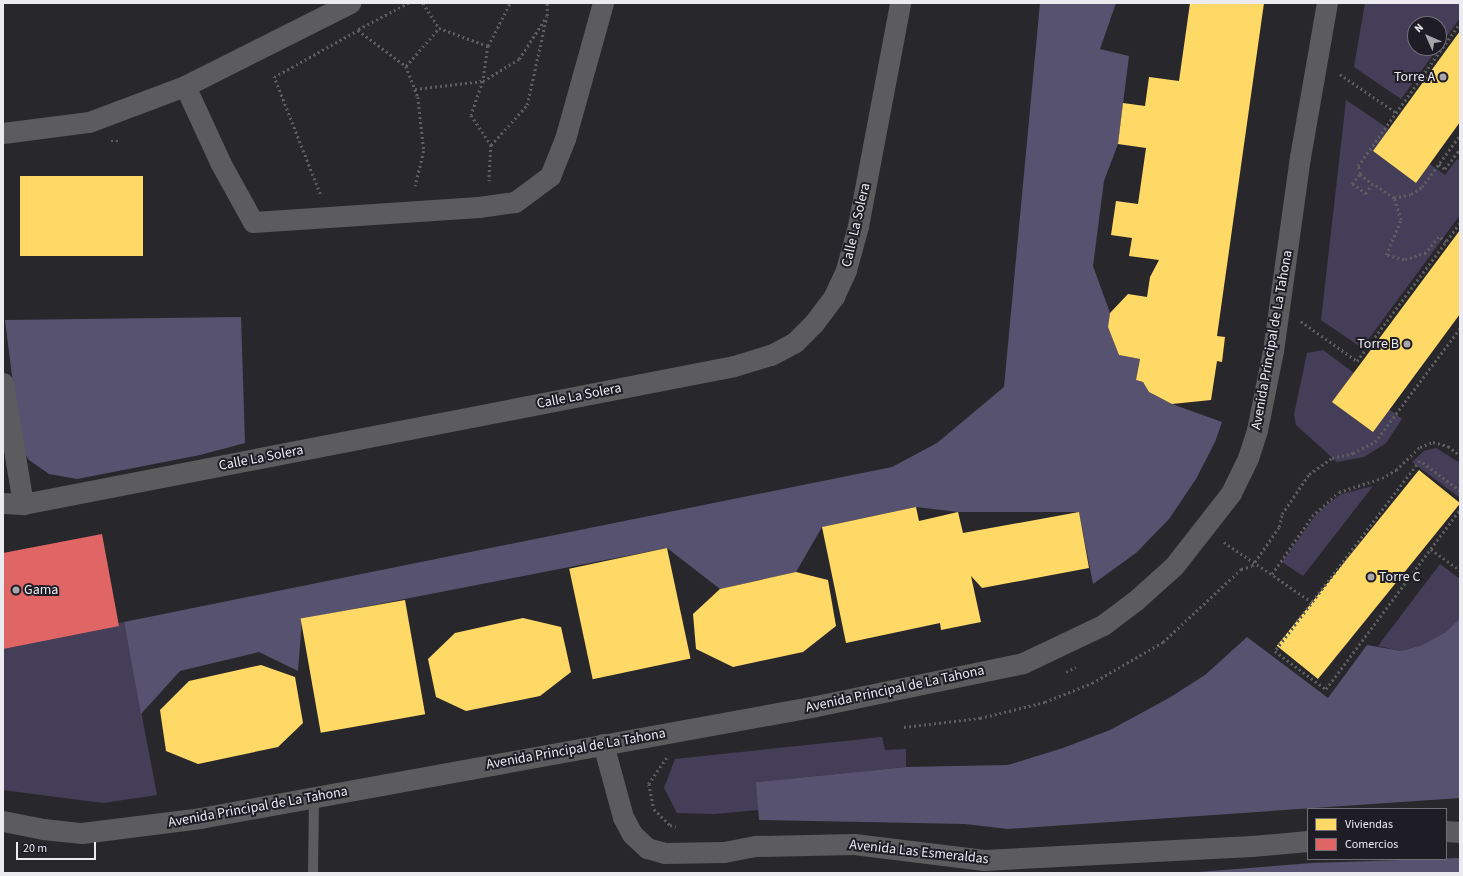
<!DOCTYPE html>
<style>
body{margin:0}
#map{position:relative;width:1463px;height:876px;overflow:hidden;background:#28282c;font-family:"Source Sans 3",sans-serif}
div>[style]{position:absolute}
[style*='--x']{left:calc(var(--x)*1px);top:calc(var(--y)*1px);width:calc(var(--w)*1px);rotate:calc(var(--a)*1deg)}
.green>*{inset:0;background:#443e59}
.forest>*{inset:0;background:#57526f}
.homes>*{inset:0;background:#ffd966;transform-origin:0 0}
.shops>*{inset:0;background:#e06666}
.path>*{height:2.5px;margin-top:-1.25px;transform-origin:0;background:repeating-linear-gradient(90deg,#5e5e60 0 2px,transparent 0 5px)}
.service>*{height:10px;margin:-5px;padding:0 5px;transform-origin:5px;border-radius:5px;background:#5c5b5e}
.minor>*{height:21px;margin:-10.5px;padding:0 10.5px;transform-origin:10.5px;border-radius:10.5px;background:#5c5b5e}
.dots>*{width:11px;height:11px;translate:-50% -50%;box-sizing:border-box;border:2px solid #1e1c24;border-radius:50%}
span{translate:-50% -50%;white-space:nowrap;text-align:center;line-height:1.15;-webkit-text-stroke:4px #1e1c24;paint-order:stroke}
.poi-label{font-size:14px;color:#ecebf0}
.right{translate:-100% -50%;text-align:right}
.left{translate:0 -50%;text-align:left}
.street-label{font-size:14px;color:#ecebf0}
.frame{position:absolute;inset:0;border:4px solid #ecebf0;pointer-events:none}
.legend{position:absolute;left:1307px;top:808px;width:140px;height:52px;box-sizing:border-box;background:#1e1c24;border:1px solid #706f76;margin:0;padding:5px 7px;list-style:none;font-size:12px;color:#ecebf0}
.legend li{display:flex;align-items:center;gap:8px;height:20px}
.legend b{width:20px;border:1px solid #706f76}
.north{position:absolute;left:1407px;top:16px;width:40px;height:40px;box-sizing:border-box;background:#1e1c24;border:1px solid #706f76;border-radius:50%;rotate:315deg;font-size:11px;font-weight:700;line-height:16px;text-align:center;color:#ecebf0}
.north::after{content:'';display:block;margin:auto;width:14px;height:18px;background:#a7a7ab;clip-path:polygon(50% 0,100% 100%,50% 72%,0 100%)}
.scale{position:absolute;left:16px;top:842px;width:80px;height:18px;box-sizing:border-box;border:2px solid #ecebf0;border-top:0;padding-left:5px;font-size:12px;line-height:14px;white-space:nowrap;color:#ecebf0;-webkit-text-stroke:3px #1e1c24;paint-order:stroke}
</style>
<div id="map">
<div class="green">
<div style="clip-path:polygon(1365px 3px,1460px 3px,1460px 18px,1439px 47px,1439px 24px,1415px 24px,1415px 48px,1438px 48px,1401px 99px,1354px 67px)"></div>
<div style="clip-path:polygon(1346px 100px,1389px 129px,1373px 151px,1416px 183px,1430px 164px,1445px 175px,1457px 159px,1460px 161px,1460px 215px,1362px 348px,1321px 320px)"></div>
<div style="clip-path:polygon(1323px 350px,1354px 373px,1389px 409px,1402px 419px,1386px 443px,1364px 457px,1337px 462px,1296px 425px,1294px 415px,1307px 353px)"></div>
<div style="clip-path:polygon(1436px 448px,1460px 463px,1460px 498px,1412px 462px,1424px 451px)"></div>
<div style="clip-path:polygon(1373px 486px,1303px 576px,1282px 562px,1315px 516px,1327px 505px,1341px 494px)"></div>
<div style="clip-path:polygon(1440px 564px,1460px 579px,1460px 618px,1446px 632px,1422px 645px,1401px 651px,1378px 646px)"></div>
<div style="clip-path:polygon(124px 622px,157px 795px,103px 803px,3px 790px,3px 647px)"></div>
<div style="clip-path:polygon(882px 737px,885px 750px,906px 749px,906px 767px,757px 782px,759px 810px,714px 814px,677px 813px,664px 788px,675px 759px)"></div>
</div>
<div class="forest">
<div style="clip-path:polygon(1040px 3px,1116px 3px,1100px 49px,1129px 56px,1118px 144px,1104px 181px,1093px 266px,1110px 313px,1108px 327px,1119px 355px,1140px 359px,1136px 380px,1143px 382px,1149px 392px,1172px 404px,1222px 422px,1215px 442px,1196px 479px,1169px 519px,1136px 553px,1093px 584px,1079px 512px,958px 512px,916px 507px,822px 527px,796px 572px,720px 589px,667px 548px,302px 619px,298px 671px,259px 652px,180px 671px,141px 714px,124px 622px,892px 467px,937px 443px,1004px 387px)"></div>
<div style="clip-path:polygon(241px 317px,245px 443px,200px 455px,77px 479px,49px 474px,29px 460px,21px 448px,5px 320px)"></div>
<div style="clip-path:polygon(1460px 618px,1460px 798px,1008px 829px,965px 824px,759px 820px,756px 782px,906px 767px,1008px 765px,1063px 748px,1110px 730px,1169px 698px,1205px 675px,1247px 637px,1328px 698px,1367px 645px,1401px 651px,1422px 645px,1446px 632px)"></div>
<div style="clip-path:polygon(1460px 858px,1460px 873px,1185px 873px,1312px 863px)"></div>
</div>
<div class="homes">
<div style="clip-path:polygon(1190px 3px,1264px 3px,1217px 336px,1225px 337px,1222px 362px,1217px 361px,1211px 400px,1172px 404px,1149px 392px,1143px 382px,1136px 380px,1140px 359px,1119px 355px,1108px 327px,1110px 313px,1128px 294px,1147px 297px,1150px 277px,1159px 260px,1129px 256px,1132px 238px,1111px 235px,1116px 201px,1138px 204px,1146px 148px,1118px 144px,1123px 103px,1145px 106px,1149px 77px,1179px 81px)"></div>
<div style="clip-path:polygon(1460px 31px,1460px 122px,1416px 183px,1373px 151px)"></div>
<div style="left:20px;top:176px;width:123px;height:80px"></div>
<div style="clip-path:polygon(1460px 230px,1460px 314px,1373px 432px,1332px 402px)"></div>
<div style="left:1419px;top:470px;width:53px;height:226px;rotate:39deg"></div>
<div style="clip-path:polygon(916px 507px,919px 521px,958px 512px,963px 533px,1079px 512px,1089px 568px,982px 588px,971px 576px,981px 622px,941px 630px,940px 623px,846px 643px,822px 527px)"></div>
<div style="left:667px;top:548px;width:113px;height:100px;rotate:78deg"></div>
<div style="clip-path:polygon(796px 572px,828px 580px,836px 626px,803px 652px,733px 667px,696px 649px,693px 614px,720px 589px)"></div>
<div style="left:405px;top:600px;width:116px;height:106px;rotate:80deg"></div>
<div style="clip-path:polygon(523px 618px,561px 627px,571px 672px,540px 696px,466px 711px,436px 697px,428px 659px,455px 633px)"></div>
<div style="clip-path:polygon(261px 665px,295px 677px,303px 723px,278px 747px,198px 764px,166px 751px,160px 710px,189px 681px)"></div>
</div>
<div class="shops">
<div style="clip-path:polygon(102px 534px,119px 626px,3px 649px,3px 553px)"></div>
</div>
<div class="path">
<div style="--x:409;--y:3;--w:58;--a:152.1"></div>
<div style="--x:358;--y:30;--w:60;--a:36.9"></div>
<div style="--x:406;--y:66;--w:33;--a:69"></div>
<div style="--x:418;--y:97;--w:54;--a:83.7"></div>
<div style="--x:424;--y:151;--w:36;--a:104"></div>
<div style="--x:423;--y:3;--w:30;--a:57"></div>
<div style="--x:439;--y:28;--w:52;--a:20.2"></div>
<div style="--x:488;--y:46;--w:48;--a:-62.9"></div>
<div style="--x:488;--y:46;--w:35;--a:98"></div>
<div style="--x:483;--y:81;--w:36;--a:109"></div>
<div style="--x:471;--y:115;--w:36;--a:56"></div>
<div style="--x:491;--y:145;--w:36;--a:93"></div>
<div style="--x:406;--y:66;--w:50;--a:-49"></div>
<div style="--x:1340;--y:74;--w:67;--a:34.6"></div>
<div style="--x:415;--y:89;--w:68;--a:-6.7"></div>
<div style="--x:483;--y:81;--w:42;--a:-31.4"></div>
<div style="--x:519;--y:59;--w:51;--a:-56.9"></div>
<div style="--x:547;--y:16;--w:13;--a:-90"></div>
<div style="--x:111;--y:141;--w:9;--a:0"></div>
<div style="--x:491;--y:145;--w:54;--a:-48"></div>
<div style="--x:527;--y:105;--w:88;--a:-77.5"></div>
<div style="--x:1439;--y:164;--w:8;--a:40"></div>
<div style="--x:1445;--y:169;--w:22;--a:-54"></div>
<div style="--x:1458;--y:151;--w:3;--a:45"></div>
<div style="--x:1360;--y:174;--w:16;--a:38"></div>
<div style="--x:320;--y:194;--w:126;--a:-111.5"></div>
<div style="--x:274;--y:77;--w:96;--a:-29.2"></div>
<div style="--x:1394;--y:198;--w:25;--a:-146"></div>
<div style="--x:1373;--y:184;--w:12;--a:125"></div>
<div style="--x:1366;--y:194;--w:17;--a:-144"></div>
<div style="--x:1352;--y:184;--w:13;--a:-51"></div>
<div style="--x:1360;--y:174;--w:8;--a:-104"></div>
<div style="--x:1358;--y:166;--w:176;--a:-54.5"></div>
<div style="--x:1446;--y:242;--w:9;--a:-144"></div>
<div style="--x:1439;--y:237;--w:21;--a:129"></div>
<div style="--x:1426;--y:253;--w:23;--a:162"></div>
<div style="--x:1404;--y:260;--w:19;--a:-164"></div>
<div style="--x:1386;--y:255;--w:38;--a:-67"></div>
<div style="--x:1401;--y:220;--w:23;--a:-108"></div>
<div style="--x:1394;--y:198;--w:17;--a:-13"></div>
<div style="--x:1411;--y:194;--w:13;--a:-32"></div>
<div style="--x:1422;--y:187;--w:64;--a:-53.8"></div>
<div style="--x:1301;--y:321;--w:69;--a:35.5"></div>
<div style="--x:1357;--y:361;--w:172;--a:-53.3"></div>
<div style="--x:1460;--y:491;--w:50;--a:-143.1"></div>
<div style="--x:1420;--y:461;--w:239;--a:127.3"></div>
<div style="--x:1275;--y:651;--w:64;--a:36.7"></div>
<div style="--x:1326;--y:689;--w:224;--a:-53.3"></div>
<div style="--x:1224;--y:542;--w:107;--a:34.3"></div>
<div style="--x:1431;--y:549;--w:36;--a:36"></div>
<div style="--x:1272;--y:574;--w:70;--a:-55.4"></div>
<div style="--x:1312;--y:516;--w:36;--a:-42"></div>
<div style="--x:1339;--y:492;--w:45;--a:-18"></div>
<div style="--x:1382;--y:478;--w:16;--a:-30"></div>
<div style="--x:1396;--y:470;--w:33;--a:-44"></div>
<div style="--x:1420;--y:447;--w:14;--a:-21"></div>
<div style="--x:1433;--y:442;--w:16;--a:15"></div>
<div style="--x:1448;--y:446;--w:15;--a:37"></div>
<div style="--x:1066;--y:672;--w:11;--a:-27"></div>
<div style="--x:904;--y:727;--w:77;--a:-6.8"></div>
<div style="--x:980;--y:718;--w:67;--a:-13.8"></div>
<div style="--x:1045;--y:702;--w:51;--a:-22"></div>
<div style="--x:1092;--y:683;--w:82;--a:-30"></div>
<div style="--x:1163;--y:642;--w:107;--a:-43.1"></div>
<div style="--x:1241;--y:569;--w:11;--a:-15"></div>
<div style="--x:1252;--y:566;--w:47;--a:-55.3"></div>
<div style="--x:1279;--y:527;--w:13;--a:-77"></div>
<div style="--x:1282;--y:514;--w:48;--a:-56"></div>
<div style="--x:1309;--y:474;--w:28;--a:-35"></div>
<div style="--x:1332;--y:458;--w:22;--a:-13"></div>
<div style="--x:1353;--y:453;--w:25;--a:-27"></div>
<div style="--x:1375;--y:442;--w:142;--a:-53.3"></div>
<div style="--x:667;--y:758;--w:32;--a:125"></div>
<div style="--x:649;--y:784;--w:25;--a:79"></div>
<div style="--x:654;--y:809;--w:23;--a:45"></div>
<div style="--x:670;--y:825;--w:6;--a:18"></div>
</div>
<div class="service">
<div style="--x:313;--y:873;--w:76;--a:-89.2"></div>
</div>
<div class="minor">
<div style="--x:185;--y:86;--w:86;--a:65.2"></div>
<div style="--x:221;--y:164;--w:66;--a:61.1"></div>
<div style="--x:253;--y:222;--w:226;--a:-3.8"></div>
<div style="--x:479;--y:207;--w:36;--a:-8"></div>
<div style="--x:515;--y:202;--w:44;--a:-36.6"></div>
<div style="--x:550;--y:176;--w:40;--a:-68"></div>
<div style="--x:565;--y:139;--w:141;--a:-74.4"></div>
<div style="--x:3;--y:133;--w:87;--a:-7.3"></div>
<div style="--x:89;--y:122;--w:103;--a:-20.6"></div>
<div style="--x:185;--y:86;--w:185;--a:-26.7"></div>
<div style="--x:3;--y:383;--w:123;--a:80.6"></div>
<div style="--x:3;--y:503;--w:20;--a:3"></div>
<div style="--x:23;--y:504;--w:724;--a:-10.98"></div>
<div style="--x:734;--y:366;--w:39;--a:-17"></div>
<div style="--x:771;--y:355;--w:26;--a:-28"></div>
<div style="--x:794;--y:343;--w:28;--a:-45"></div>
<div style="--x:814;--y:323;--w:34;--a:-53"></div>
<div style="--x:834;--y:296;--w:29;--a:-65"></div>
<div style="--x:846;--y:270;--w:46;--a:-74.7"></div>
<div style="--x:858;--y:226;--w:227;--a:-79.3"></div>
<div style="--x:603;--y:744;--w:76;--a:74.7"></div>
<div style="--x:623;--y:817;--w:19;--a:62"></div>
<div style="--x:632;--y:834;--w:21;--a:43"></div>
<div style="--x:647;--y:848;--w:18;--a:16"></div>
<div style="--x:664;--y:853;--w:60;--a:-1"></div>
<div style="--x:724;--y:852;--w:33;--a:-11"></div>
<div style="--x:756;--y:846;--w:98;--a:-1.2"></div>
<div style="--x:854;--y:844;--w:131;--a:7"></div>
<div style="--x:984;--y:860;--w:268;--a:-3"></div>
<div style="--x:1252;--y:846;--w:56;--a:-5.1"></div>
<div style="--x:3;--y:821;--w:41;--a:11.3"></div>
<div style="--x:43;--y:829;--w:39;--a:6"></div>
<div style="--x:82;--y:833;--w:119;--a:-7.2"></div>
<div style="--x:200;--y:818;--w:626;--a:-10.3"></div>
<div style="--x:816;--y:706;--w:211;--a:-11.7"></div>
<div style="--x:1023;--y:663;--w:89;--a:-25.4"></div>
<div style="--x:1103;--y:625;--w:40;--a:-37"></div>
<div style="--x:1135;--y:601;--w:52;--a:-41.9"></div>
<div style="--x:1174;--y:566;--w:93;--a:-52"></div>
<div style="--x:1231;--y:493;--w:39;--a:-64"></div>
<div style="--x:1248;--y:458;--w:29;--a:-72"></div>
<div style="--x:1257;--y:430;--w:81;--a:-78.6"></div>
<div style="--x:1273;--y:351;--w:196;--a:-82.1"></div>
<div style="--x:1300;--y:157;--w:156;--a:-80.1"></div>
<div style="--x:1446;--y:831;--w:14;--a:4"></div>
</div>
<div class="dots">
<div style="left:1443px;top:77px;background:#a7a7ab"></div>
<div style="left:1407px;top:344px;background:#a7a7ab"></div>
<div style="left:1371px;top:577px;background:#a7a7ab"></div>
<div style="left:16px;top:590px;background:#a7a7ab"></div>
</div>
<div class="poi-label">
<span class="right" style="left:1435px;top:77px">Torre A</span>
<span class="right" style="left:1399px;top:344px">Torre B</span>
<span class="left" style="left:1379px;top:577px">Torre C</span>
<span class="left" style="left:24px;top:590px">Gama</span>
</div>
<div class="street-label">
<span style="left:856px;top:225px;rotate:-77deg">Calle La Solera</span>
<span style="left:1272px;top:340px;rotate:-80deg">Avenida Principal de La Tahona</span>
<span style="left:579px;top:396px;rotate:-11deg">Calle La Solera</span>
<span style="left:261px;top:458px;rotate:-11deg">Calle La Solera</span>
<span style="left:895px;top:689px;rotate:-12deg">Avenida Principal de La Tahona</span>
<span style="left:576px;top:749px;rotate:-10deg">Avenida Principal de La Tahona</span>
<span style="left:258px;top:807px;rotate:-10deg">Avenida Principal de La Tahona</span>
<span style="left:919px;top:852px;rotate:6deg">Avenida Las Esmeraldas</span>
</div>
<div class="frame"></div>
<ul class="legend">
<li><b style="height:11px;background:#ffd966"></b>Viviendas</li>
<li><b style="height:11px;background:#e06666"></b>Comercios</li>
</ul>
<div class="north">N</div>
<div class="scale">20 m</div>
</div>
